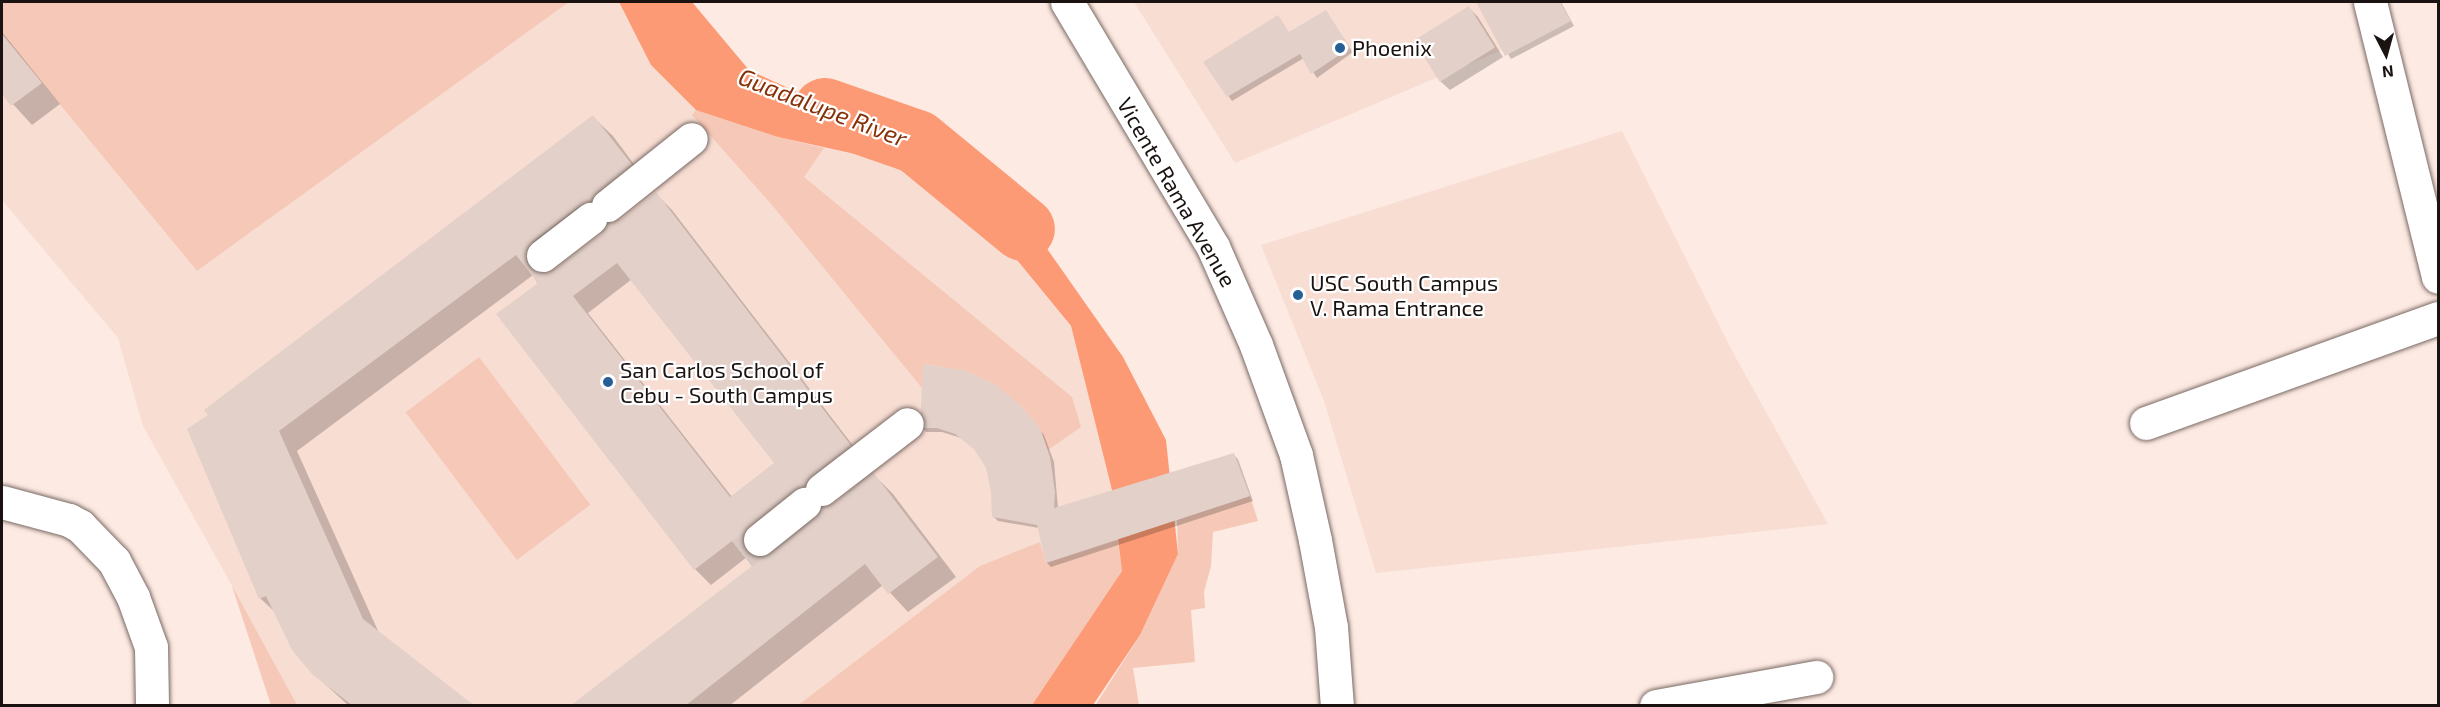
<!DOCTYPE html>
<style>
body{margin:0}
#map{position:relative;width:2440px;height:707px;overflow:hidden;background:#fdeae3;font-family:"Exo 2",sans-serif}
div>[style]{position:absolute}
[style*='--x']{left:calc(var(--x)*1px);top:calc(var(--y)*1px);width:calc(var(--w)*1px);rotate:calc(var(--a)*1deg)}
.built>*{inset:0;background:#f8ddd3}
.green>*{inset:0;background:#f6c8b7;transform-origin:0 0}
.water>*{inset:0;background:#fc9a75}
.shadow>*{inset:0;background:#0003}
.river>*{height:64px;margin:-32px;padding:0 32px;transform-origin:32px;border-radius:32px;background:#fc9a75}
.building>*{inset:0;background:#e2d0c9;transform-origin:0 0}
.pedestrian-tunnel>*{height:32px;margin-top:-16px;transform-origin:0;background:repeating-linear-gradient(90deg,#dbcac4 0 32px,transparent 0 48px)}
.roads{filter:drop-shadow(0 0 2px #7a6a64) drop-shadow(0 0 2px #7a6a64)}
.pedestrian>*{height:32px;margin:-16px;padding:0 16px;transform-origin:16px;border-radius:16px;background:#fff}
.minor>*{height:33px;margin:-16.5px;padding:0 16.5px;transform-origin:16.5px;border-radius:16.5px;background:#fff}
.tertiary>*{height:33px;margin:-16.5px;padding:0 16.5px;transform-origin:16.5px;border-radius:16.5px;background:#fff}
.secondary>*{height:33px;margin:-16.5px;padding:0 16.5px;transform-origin:16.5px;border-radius:16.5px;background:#fff}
.dots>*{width:16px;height:16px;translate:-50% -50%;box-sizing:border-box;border:3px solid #fff;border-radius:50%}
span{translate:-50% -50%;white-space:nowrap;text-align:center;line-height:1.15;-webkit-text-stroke:4.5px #fff;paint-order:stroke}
.poi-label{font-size:22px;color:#1a1311}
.left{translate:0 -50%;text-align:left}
.street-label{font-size:22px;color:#1a1311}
.water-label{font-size:24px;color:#863007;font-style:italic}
.frame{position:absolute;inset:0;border:3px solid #1a1311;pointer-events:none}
.north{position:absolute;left:2356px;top:24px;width:60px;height:60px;-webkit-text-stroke:4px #fff;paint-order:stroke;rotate:174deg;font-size:16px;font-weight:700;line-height:24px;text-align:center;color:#1a1311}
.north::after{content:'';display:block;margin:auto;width:21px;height:27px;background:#1a1311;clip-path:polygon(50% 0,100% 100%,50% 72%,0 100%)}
</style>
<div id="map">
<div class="built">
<div style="clip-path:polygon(569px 2px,619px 2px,629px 23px,778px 138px,900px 164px,995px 233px,1071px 327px,1112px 490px,1122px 571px,1032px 705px,271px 705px,232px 586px,143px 426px,118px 338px,2px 200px,2px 34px,197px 271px)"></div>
<div style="clip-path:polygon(1134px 2px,1560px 2px,1571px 21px,1235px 163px)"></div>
<div style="clip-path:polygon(1622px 131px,1730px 347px,1828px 524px,1376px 573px,1324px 401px,1261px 245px)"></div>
</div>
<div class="green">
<div style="clip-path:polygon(2px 2px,569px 2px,197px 271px,2px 34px)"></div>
<div style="clip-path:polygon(696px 110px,778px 137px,824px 148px,804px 177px,1072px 397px,1081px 427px,1048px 450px,1040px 428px,1021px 406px,997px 386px,966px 371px,924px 364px,922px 388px,772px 205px,692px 115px)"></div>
<div style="left:479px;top:357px;width:185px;height:92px;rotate:53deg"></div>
<div style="clip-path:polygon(1250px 496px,1258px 521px,1213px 532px,1211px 566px,1204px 592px,1205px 608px,1191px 610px,1195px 662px,1133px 668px,1139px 705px,1095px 706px,1140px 635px,1178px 554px,1177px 520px)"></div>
<div style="clip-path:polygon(1118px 540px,1122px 571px,1032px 705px,797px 706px,980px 566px,1040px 542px,1046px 563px)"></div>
<div style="clip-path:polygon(232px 586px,297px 705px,271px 705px)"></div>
</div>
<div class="water">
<div style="clip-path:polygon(619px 2px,692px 2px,749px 70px,823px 104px,906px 137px,1043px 243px,1123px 357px,1166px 440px,1178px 554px,1140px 635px,1093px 705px,1032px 705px,1122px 571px,1112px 490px,1071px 326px,995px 233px,900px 164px,778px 137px,696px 110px,651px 65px)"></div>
</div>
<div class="shadow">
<div style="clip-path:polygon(1477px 2px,1561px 2px,1574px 26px,1511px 59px)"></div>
<div style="clip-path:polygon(1469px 8px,1478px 17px,1503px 57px,1450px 90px,1440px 81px)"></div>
<div style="clip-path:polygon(1326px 12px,1353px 52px,1317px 78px,1304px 58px,1232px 101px,1205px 63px,1290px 34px)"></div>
<div style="clip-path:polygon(2px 32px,60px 104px,32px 125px,2px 92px)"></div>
<div style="clip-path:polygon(evenodd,593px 117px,613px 136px,651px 187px,614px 214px,620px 222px,656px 194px,672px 210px,868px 465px,826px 497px,833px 505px,873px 474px,893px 494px,956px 577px,908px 612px,883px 585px,729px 706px,572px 706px,754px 566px,747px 557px,711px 585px,695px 569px,533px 275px,297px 451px,379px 633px,473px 706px,349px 706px,313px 673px,277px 614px,260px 598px,211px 416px,593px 117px,598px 226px,604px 234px,555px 271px,549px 263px,598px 226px,593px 117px,632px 279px,776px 463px,732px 497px,588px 313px,632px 279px,593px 117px,811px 509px,817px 517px,770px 554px,811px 509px)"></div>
<div style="clip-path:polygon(1025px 412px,1044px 435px,1054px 462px,1058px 508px,1233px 454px,1238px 459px,1253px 501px,1051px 567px,1047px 563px,1039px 528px,998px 521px,993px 516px,993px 491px,988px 467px,977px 450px,961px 438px,942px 432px,926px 432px,922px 427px)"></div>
</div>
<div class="river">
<div style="--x:825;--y:110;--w:97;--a:19.2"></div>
<div style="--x:917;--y:142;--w:137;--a:39.4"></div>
</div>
<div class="building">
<div style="clip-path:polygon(1476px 2px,1560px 2px,1571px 21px,1505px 56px)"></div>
<div style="left:1469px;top:6px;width:49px;height:65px;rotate:58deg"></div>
<div style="clip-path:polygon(1326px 10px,1350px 48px,1311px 74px,1300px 54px,1227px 97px,1203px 62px,1278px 15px,1289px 32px)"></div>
<div style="clip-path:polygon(2px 34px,42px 83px,11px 106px,2px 94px)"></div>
<div style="clip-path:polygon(evenodd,593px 115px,633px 166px,598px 193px,620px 220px,656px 192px,853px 448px,822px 490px,833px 504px,873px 472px,938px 557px,888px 594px,865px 564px,685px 706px,570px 706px,752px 566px,732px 541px,694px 570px,496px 314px,538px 283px,516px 255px,279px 431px,363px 619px,475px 706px,353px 706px,312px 674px,292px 650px,266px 596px,259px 599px,187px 429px,208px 415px,204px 410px,593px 115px,580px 206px,602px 234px,554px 270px,532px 242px,580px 206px,593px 115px,617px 263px,774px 463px,730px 497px,573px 296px,617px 263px,593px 115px,796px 492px,815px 517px,769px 552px,750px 528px,796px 492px)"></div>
<div style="clip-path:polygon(923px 364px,966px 371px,997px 386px,1021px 406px,1040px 428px,1050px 457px,1055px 492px,1054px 508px,1234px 453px,1250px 496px,1046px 563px,1037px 525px,992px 517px,991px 491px,986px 468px,974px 449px,955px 434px,937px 428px,920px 428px)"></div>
</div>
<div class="pedestrian-tunnel">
<div style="--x:742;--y:554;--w:23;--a:-38"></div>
</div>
<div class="roads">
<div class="pedestrian">
<div style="--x:608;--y:206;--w:107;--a:-38.6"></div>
<div style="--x:543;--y:256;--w:61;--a:-37.6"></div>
<div style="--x:822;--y:490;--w:108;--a:-37.5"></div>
<div style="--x:760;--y:540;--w:58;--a:-38.7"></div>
</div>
<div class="minor">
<div style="--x:2146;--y:423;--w:310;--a:-19.8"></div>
<div style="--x:2;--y:502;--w:69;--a:15"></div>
<div style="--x:69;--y:520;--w:13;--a:29"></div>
<div style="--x:80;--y:526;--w:49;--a:45.8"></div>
<div style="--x:114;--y:561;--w:41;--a:62.2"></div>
<div style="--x:133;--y:597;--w:53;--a:70.2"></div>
<div style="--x:151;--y:647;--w:59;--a:89"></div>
<div style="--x:1656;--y:706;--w:163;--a:-10.3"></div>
</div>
<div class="tertiary">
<div style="--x:2370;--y:2;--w:283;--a:76.1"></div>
</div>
<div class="secondary">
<div style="--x:1067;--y:2;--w:285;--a:59.2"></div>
<div style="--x:1213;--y:247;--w:107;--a:66.3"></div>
<div style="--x:1256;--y:345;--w:117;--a:70"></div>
<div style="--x:1296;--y:455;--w:87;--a:77.4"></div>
<div style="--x:1315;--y:540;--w:88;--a:79.6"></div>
<div style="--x:1331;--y:627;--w:79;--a:85.7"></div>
</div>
</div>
<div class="dots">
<div style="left:1340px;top:48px;background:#265e96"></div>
<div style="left:1298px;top:295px;background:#265e96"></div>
<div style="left:608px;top:382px;background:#265e96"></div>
</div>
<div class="poi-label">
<span class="left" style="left:1352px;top:48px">Phoenix</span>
<span class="left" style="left:1310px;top:295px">USC South Campus<br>V. Rama Entrance</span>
<span class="left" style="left:620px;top:382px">San Carlos School of<br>Cebu - South Campus</span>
</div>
<div class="street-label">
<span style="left:1177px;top:192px;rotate:60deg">Vicente Rama Avenue</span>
</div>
<div class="water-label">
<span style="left:823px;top:107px;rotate:21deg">Guadalupe River</span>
</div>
<div class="frame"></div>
<div class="north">N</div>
</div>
